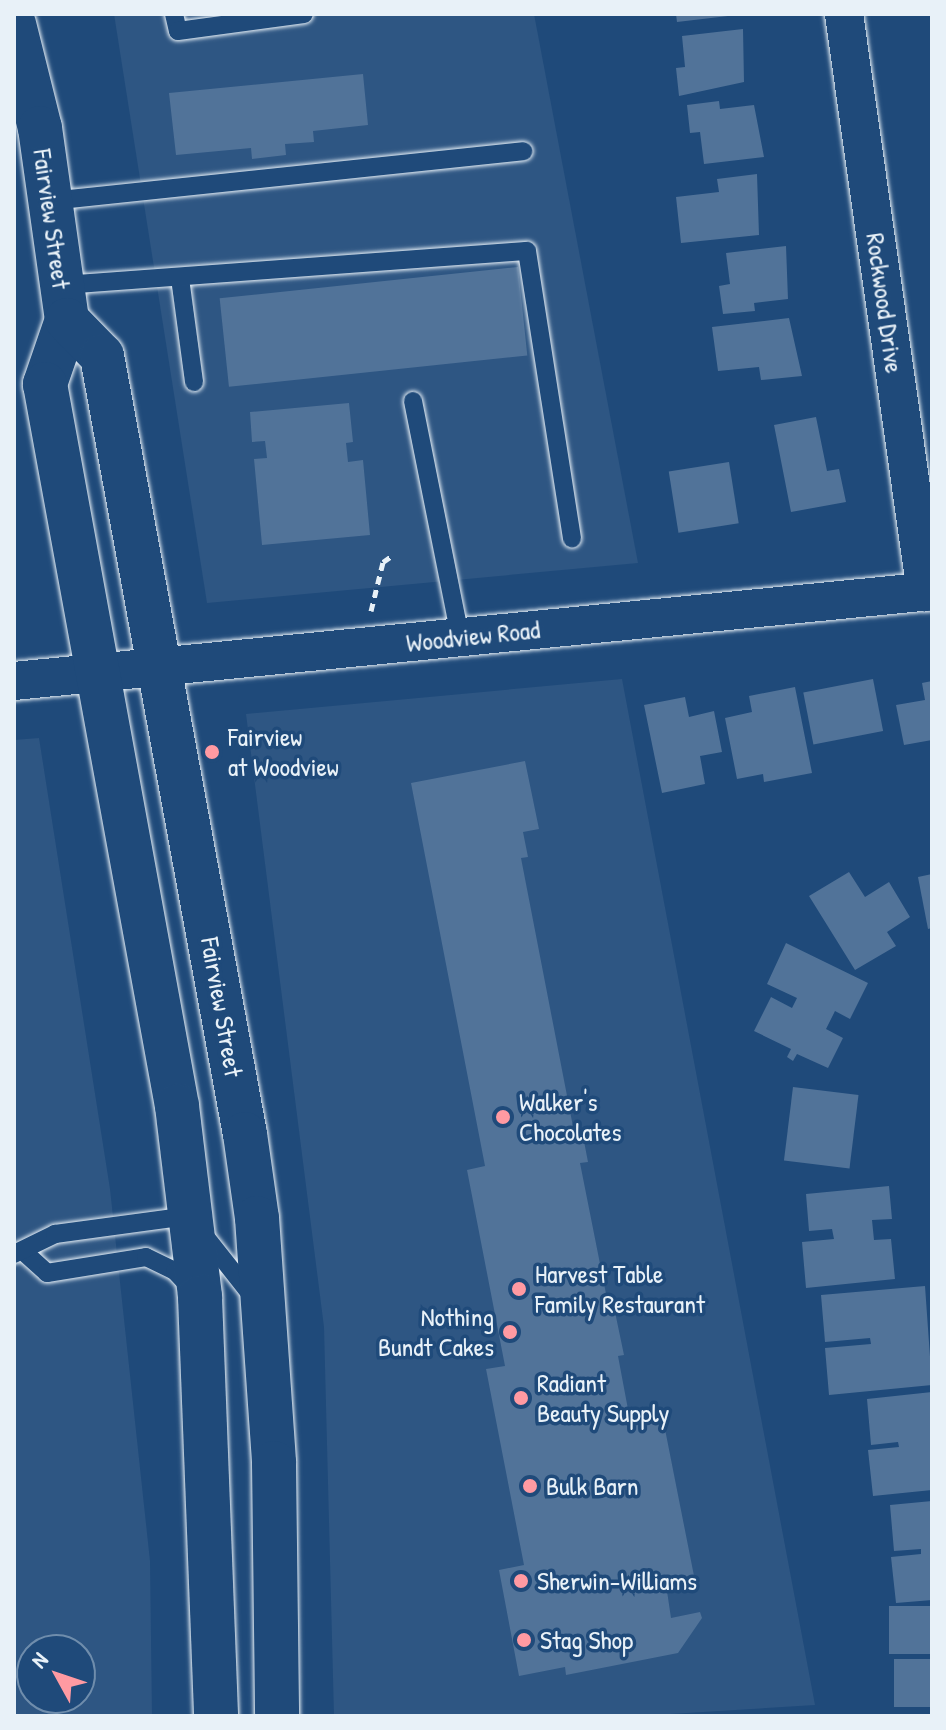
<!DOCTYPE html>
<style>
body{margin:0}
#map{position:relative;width:946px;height:1730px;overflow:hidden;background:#1f4a7a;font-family:"Patrick Hand",sans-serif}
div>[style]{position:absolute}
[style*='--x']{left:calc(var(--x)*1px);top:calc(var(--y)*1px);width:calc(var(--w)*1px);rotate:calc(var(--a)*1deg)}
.built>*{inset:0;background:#2e5683}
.building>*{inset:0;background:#517399;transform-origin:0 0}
.path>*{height:5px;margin-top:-2.5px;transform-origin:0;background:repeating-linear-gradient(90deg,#e8f1f8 0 8px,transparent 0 14px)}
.roads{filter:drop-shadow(0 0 2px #e8f1f8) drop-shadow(0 0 2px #e8f1f8)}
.service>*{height:18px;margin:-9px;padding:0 9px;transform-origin:9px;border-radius:9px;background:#1f4a7a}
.minor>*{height:38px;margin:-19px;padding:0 19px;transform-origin:19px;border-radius:19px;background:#1f4a7a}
.secondary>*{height:44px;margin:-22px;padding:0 22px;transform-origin:22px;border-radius:22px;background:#1f4a7a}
.dots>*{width:22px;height:22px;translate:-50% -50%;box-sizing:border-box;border:4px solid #1f4a7a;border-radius:50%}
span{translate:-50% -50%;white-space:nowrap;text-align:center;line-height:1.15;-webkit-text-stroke:7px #1f4a7a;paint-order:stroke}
.street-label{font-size:26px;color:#e8f1f8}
.poi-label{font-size:26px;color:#e8f1f8}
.left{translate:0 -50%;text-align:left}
.right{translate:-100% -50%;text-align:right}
.frame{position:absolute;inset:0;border:16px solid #e8f1f8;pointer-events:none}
.north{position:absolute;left:16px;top:1634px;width:80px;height:80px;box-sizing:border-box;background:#1f4a7a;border:2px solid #6f8dac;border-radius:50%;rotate:310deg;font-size:22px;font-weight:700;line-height:32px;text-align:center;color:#e8f1f8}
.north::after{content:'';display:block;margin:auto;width:28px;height:36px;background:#ff9aa2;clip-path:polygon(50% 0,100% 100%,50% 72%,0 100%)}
</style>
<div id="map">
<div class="built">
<div style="clip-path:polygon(114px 14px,534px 14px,638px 563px,207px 603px)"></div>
<div style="clip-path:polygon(622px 679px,815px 1705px,638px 1716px,334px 1716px,324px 1327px,246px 714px)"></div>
<div style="clip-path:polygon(evenodd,39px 738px,110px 1189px,150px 1561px,152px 1716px,14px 1716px,14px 740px,39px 738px,32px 1650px,80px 1650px,80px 1698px,32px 1698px,32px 1650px)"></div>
</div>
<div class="building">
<div style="clip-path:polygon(676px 14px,728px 14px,728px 16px,677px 22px)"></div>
<div style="clip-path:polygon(743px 29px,744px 82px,679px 96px,676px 68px,685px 67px,682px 36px)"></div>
<div style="clip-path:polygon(363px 74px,368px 125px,313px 131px,314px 142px,285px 144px,286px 155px,252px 159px,251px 148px,176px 155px,169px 93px)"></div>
<div style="clip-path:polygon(719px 101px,720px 109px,754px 105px,764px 157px,704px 164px,700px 132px,690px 133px,687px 105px)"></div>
<div style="clip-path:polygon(757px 174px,759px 235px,681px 243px,676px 197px,719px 192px,717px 179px)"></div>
<div style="clip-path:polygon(786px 246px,788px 299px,754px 303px,755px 311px,723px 314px,719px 286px,730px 284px,726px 253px)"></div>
<div style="left:518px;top:267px;width:89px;height:300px;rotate:84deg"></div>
<div style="clip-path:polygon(789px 318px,802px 376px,761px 380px,759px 367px,718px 371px,712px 327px)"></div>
<div style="clip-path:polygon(349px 403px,353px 442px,346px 443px,348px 462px,363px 460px,370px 535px,262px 545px,254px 459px,267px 458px,265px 441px,252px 442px,250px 412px)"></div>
<div style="clip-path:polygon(816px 417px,827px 471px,839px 469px,846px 502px,791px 512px,774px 425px)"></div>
<div style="left:729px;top:462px;width:62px;height:61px;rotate:81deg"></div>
<div style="left:873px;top:679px;width:53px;height:71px;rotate:79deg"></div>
<div style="clip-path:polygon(932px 681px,932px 740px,904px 745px,896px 705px,925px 700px,922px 683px)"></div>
<div style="clip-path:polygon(795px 687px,812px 773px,764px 782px,763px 774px,737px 779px,725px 718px,752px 712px,749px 696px)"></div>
<div style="clip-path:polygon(685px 697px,689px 717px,714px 711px,722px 752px,700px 756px,705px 784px,662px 793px,644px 705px)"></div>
<div style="clip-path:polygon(525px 761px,539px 829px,523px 832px,528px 857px,521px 858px,575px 1137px,583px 1136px,588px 1162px,580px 1163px,610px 1314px,615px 1312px,624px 1355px,618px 1356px,630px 1420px,662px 1414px,696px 1586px,667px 1591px,671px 1618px,700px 1612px,702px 1618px,678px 1653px,566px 1675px,565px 1667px,519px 1676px,499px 1570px,524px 1565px,486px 1369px,505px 1366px,467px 1170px,485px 1166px,411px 783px)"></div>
<div style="clip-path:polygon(849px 872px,865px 897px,889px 882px,910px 917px,887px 932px,896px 946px,855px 970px,809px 896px)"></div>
<div style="clip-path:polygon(932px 874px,932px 928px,928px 929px,918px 877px)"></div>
<div style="clip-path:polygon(786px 943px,868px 983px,850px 1019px,835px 1011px,826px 1029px,843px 1038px,828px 1068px,797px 1054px,793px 1061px,787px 1057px,791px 1049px,754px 1031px,771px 997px,792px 1008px,797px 998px,767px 984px)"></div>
<div style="left:793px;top:1087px;width:66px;height:74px;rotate:7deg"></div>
<div style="clip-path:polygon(889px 1186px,892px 1219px,872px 1220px,874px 1240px,891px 1239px,895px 1279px,806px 1288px,802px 1242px,834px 1239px,832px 1229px,809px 1231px,806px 1194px)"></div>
<div style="clip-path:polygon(925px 1286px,932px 1385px,829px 1395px,825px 1348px,871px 1344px,870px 1338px,825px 1342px,821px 1295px)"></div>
<div style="clip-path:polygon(932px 1392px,932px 1490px,873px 1496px,868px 1450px,899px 1447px,898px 1442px,871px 1445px,867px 1399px)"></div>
<div style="clip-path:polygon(932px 1501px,932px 1600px,896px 1603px,891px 1557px,921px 1554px,921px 1549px,894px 1551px,890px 1505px)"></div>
<div style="left:932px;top:1606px;width:48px;height:43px;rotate:90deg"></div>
<div style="left:932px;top:1659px;width:48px;height:38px;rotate:90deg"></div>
</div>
<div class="path">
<div style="--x:371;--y:611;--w:50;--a:-76.2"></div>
<div style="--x:383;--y:562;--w:12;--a:-35"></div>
</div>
<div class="roads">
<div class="service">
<div style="--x:174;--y:14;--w:17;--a:77"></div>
<div style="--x:178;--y:31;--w:127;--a:-7.7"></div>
<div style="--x:50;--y:201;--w:476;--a:-6"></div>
<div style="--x:180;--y:278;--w:105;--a:82.3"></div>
<div style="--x:62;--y:285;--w:466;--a:-4.2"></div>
<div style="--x:527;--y:251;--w:291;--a:81.1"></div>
<div style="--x:413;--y:401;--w:241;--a:78.7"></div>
<div style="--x:25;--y:1253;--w:30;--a:42"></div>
<div style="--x:47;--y:1273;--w:100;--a:-9.2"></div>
<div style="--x:146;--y:1257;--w:32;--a:26"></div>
<div style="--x:175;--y:1271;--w:23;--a:47"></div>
<div style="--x:14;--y:1254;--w:46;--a:-26"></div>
<div style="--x:55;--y:1234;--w:135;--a:-7.7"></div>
<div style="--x:189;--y:1216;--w:103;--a:51.7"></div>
</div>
<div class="minor">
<div style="--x:844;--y:14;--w:584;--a:81.93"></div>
<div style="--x:14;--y:681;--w:922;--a:-5.6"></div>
</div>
<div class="secondary">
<div style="--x:14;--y:24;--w:107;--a:76"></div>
<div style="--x:40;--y:128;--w:194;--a:82"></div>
<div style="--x:67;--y:320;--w:68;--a:109"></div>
<div style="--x:45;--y:384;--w:734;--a:79.64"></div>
<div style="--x:177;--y:1106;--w:192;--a:83.1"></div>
<div style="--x:200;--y:1297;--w:419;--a:87.8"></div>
<div style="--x:67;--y:320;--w:50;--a:45.8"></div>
<div style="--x:102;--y:356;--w:791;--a:79.59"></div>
<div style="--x:245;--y:1134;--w:85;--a:81.9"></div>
<div style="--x:257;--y:1218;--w:246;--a:86"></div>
<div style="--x:274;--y:1463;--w:253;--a:89.3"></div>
</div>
</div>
<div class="dots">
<div style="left:212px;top:752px;background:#ff9aa2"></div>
<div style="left:503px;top:1117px;background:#ff9aa2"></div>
<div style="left:519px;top:1289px;background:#ff9aa2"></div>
<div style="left:510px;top:1332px;background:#ff9aa2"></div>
<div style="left:521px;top:1398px;background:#ff9aa2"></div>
<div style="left:530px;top:1486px;background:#ff9aa2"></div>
<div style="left:521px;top:1581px;background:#ff9aa2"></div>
<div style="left:524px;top:1640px;background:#ff9aa2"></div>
</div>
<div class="street-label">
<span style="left:52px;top:219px;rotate:82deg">Fairview Street</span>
<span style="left:885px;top:303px;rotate:82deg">Rockwood Drive</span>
<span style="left:473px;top:636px;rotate:-6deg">Woodview Road</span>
<span style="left:222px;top:1007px;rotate:80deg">Fairview Street</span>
</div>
<div class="poi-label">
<span class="left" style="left:228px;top:752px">Fairview<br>at Woodview</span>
<span class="left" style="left:519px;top:1117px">Walker's<br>Chocolates</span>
<span class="left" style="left:535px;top:1289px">Harvest Table<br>Family Restaurant</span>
<span class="right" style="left:494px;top:1332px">Nothing<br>Bundt Cakes</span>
<span class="left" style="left:537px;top:1398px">Radiant<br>Beauty Supply</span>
<span class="left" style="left:546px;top:1486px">Bulk Barn</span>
<span class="left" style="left:537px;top:1581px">Sherwin-Williams</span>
<span class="left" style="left:540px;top:1640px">Stag Shop</span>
</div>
<div class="frame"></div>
<div class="north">N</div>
</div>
